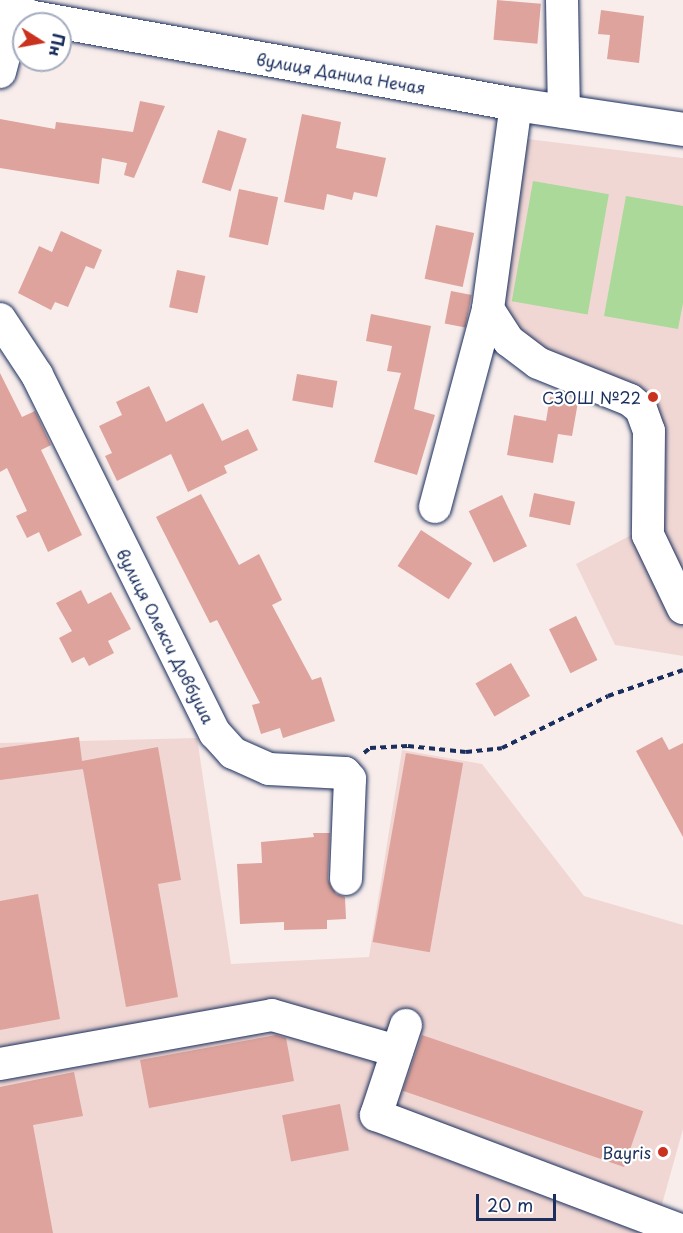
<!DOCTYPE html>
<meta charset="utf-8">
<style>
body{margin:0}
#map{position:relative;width:683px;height:1233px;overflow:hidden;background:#f8edeb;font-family:"Playpen Sans",sans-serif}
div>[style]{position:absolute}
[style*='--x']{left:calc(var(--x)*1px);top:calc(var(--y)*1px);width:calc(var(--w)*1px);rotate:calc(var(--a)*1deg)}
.built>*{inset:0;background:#f0d7d3}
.green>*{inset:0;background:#aad999;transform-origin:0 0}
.building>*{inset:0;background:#dda39c;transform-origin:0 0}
.path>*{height:4px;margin-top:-2px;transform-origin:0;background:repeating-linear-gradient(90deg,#1b2f5e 0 6px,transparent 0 10.5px)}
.roads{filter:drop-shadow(0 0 2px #1b2f5e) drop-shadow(0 0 2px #1b2f5e)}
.minor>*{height:32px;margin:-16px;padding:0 16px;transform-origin:16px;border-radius:16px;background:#fff}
.major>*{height:33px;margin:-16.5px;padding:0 16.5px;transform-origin:16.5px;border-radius:16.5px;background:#fff}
.dots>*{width:16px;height:16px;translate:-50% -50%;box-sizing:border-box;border:3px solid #fff;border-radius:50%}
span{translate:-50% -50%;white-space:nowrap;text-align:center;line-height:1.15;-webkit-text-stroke:4.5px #fff;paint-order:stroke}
.street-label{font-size:16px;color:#1b2f5e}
.poi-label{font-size:16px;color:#1b2f5e}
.right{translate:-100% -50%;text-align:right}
.north{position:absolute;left:12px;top:12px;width:60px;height:60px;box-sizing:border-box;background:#fff;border:2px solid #a4acbf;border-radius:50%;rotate:101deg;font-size:16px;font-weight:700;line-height:24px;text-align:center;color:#1b2f5e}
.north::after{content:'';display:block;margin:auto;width:21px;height:27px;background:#c8321e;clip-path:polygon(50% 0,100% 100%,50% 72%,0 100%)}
.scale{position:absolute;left:476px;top:1194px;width:80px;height:27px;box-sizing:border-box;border:3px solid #1b2f5e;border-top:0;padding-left:8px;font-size:18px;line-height:21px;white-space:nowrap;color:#1b2f5e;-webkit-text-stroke:4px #fff;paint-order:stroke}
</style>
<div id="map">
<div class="built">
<div style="clip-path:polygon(511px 137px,683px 158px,683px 656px,615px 645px,576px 564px,637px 532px,649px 431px,498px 326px)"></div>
<div style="clip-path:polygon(197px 738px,231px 964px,369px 957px,402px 750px,482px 764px,584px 896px,683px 925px,683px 1129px,654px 1233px,0 1233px,0 743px)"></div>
</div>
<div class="green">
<div style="left:533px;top:181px;width:77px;height:122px;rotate:10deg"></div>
<div style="clip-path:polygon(626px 196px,683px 206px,683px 303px,678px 329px,604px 316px)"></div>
</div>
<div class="building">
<div style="left:497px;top:0;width:44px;height:40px;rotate:5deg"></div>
<div style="clip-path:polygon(601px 10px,644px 16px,639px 63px,607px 59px,610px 35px,598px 34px)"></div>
<div style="clip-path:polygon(140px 101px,165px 106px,134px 178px,124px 175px,127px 163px,102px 158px,99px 184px,0 168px,0 119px,55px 129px,56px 122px,133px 132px)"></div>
<div style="clip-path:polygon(302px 114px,341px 122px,336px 148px,386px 158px,377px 197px,354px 192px,352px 200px,327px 194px,324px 210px,284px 202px)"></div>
<div style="left:218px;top:130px;width:30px;height:55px;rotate:17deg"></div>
<div style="left:239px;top:189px;width:40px;height:49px;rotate:12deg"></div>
<div style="left:436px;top:225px;width:39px;height:55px;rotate:12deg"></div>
<div style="clip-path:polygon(61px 231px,102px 250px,94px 269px,86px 266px,68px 307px,55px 302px,51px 310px,18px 293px,39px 246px,52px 252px)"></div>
<div style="left:177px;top:270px;width:29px;height:38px;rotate:12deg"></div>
<div style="left:451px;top:291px;width:21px;height:33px;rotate:11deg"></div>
<div style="clip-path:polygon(371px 314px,431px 326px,414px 409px,435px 415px,417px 475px,374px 462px,401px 373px,387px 371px,392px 346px,366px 341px)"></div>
<div style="clip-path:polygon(0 373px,22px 417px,35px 411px,51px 445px,41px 450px,82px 535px,48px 552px,39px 532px,27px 538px,16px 516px,27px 511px,7px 468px,0 472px)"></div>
<div style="left:297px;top:374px;width:41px;height:27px;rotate:10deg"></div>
<div style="clip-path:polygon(149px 386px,166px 422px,203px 403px,222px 441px,248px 429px,258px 450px,224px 466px,227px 473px,188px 492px,171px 454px,117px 481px,105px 456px,112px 453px,99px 426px,122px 415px,116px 402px)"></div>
<div style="clip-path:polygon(550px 397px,578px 402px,572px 436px,558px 434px,553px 463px,507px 455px,514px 415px,546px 421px)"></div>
<div style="left:534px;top:493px;width:42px;height:24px;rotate:12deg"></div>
<div style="clip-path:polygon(201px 494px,239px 565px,259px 554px,282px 600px,272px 605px,312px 680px,321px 677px,335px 721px,283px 738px,280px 728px,261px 734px,252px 705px,260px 703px,217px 620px,210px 623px,156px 517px)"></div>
<div style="left:502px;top:495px;width:57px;height:37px;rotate:64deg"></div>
<div style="left:421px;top:530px;width:61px;height:43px;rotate:33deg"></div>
<div style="clip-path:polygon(81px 590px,88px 604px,111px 592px,131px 629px,108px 641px,114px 653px,89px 666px,84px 657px,72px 663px,59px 638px,72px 631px,56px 603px)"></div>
<div style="left:576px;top:616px;width:49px;height:30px;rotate:64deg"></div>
<div style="left:511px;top:663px;width:38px;height:41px;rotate:60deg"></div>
<div style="clip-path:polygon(79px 737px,82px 761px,158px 747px,181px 880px,158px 884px,178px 997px,126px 1007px,82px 764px,83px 769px,0 780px,0 748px)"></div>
<div style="clip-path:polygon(662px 737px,669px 750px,683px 743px,683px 837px,636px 751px)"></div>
<div style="left:406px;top:753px;width:58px;height:192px;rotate:10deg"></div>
<div style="clip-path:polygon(313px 833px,330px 833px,328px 879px,336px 894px,345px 897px,346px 919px,327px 920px,327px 929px,284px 930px,284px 922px,240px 924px,237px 864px,262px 863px,261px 842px,314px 837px)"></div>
<div style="clip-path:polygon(38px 894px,60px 1019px,0 1030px,0 901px)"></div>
<div style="clip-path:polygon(276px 1035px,286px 1038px,294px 1081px,149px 1108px,140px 1060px)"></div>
<div style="left:422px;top:1035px;width:234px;height:59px;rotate:19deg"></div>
<div style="clip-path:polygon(74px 1072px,83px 1116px,33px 1125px,53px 1233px,0 1233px,0 1087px)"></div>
<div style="left:340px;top:1104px;width:47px;height:59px;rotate:79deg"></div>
</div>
<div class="path">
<div style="--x:364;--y:753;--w:8;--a:-40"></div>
<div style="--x:370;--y:748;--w:38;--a:-3"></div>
<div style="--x:408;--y:746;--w:58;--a:5.9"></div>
<div style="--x:466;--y:752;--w:36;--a:-6"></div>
<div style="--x:502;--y:748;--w:118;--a:-26.1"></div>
<div style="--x:608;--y:696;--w:79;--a:-19.1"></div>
</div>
<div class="roads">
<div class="minor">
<div style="--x:562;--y:0;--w:112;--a:89"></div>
<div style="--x:0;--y:72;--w:74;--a:-75.2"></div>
<div style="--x:516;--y:104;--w:207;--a:97.8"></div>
<div style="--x:488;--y:309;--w:38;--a:57"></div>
<div style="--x:509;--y:341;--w:36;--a:37"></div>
<div style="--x:538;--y:363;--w:99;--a:21.9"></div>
<div style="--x:630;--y:400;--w:14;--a:39"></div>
<div style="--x:641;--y:409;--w:23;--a:70"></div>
<div style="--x:649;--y:431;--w:104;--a:90.6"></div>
<div style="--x:648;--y:535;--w:81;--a:64.4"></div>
<div style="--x:0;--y:319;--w:67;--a:56.5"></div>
<div style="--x:37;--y:375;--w:400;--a:63.6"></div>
<div style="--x:215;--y:733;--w:27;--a:48"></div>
<div style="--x:233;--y:753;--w:39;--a:24"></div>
<div style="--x:269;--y:769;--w:76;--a:3"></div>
<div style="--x:345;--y:773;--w:8;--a:50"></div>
<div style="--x:350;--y:779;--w:100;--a:92.3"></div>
<div style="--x:435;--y:507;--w:205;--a:-75"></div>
<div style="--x:406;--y:1025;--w:95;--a:108.4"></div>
<div style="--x:376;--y:1115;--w:328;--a:20.7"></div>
<div style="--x:0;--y:1064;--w:276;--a:-10.2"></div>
<div style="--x:272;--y:1015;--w:130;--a:16.1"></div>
</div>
<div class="major">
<div style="--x:0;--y:11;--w:524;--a:10.22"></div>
<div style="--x:516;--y:104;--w:169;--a:8.5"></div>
</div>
</div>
<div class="dots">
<div style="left:653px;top:397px;background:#c8321e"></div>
<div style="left:663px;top:1152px;background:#c8321e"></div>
</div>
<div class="street-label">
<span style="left:341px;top:73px;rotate:10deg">вулиця Данила Нечая</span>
<span style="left:166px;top:636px;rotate:63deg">вулиця Олекси Довбуша</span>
</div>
<div class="poi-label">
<span class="right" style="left:641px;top:397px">СЗОШ №22</span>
<span class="right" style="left:651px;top:1152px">Bayris</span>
</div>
<div class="north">Пн</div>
<div class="scale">20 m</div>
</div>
